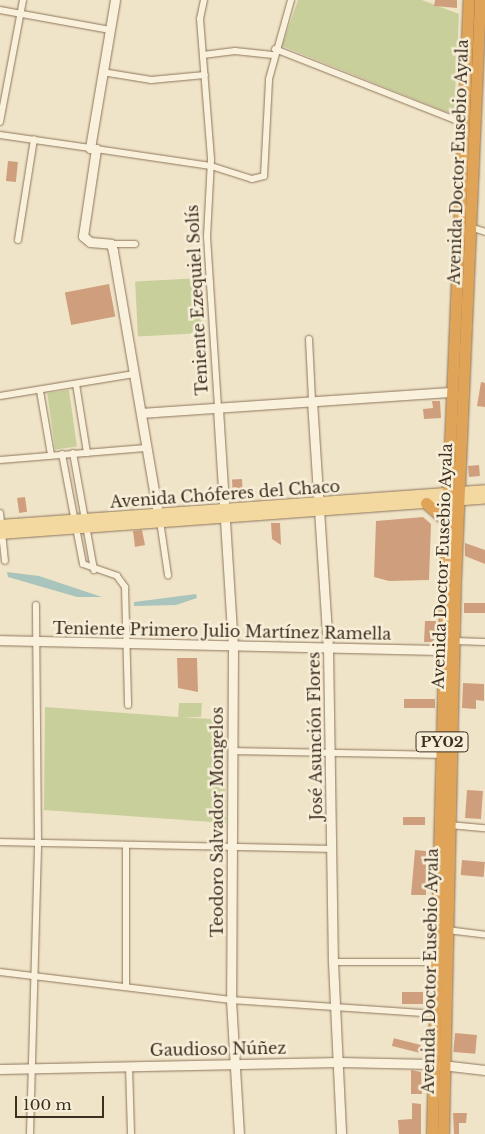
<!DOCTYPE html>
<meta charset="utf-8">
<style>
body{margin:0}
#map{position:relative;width:485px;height:1134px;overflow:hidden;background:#f0e4c8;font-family:"Libre Baskerville",serif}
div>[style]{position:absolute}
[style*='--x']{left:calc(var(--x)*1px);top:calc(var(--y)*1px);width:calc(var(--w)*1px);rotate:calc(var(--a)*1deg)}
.green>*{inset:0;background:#c9cf9b;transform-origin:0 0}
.water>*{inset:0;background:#a9c4bc}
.building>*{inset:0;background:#cf9f7d;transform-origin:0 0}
.roads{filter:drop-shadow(0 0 1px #8d765c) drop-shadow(0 0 1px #8d765c)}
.street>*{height:6px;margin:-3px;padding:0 3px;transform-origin:3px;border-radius:3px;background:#faf1dc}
.secondary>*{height:9px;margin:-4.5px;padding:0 4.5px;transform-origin:4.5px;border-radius:4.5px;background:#faf1dc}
.primary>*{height:10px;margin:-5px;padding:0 5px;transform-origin:5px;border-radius:5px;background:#f3d9a0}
.highway>*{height:11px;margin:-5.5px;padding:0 5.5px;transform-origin:5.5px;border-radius:5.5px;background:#e0a458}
span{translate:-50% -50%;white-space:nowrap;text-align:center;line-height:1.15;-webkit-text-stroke:5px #f7eed8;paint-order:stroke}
.shield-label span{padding:1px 4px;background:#f7eed8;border:1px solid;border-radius:4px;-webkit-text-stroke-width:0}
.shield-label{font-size:15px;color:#3d2e20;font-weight:700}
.street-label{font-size:16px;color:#3d2e20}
.scale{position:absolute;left:15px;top:1096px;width:89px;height:22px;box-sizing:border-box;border:2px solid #3d2e20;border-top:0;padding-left:6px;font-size:15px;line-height:18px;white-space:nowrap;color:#3d2e20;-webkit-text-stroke:4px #f7eed8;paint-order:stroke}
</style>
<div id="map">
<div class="green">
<div style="clip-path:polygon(298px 0,422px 0,459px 14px,454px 115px,282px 46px)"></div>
<div style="left:201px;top:278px;width:55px;height:66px;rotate:87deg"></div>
<div style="left:69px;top:390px;width:57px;height:22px;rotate:82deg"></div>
<div style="clip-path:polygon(179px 703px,202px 703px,201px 717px,182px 717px,225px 720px,226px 823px,44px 810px,45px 707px,178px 717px)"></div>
</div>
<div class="water">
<div style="clip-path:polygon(7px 572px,39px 576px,102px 597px,77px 597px,8px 577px)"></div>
<div style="clip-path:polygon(196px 594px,197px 598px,176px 605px,134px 606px,134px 602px)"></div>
</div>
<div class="building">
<div style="clip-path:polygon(435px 0,457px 0,457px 8px,434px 6px)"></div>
<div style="left:8px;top:161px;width:10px;height:20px;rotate:6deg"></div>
<div style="left:109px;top:284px;width:33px;height:45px;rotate:79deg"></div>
<div style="clip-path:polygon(481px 382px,485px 383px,485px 407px,477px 406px)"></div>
<div style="clip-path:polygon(432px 401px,440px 401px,441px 418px,424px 419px,423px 409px,433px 408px)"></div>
<div style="left:479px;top:465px;width:11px;height:11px;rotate:85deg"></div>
<div style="left:242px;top:479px;width:18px;height:10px;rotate:87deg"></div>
<div style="left:25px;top:497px;width:15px;height:8px;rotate:82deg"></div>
<div style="clip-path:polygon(423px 517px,431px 524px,429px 580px,389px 581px,374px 577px,376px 521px)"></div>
<div style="clip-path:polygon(271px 523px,280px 523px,281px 545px,272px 539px)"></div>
<div style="clip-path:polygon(142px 530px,145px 545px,135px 547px,133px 531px)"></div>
<div style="clip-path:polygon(465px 543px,485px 550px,485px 564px,465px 556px)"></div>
<div style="left:464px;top:603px;width:21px;height:10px"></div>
<div style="clip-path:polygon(425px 621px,436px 621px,436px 638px,432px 642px,424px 642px)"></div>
<div style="clip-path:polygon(177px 658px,197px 658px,198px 692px,178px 688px)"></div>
<div style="clip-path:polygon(463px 683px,484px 684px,484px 701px,476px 700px,476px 709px,462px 708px)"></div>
<div style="left:404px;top:699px;width:31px;height:9px"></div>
<div style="left:467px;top:790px;width:16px;height:28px;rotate:4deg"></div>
<div style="left:403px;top:817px;width:22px;height:8px"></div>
<div style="clip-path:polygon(415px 850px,426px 851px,426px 895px,411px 895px)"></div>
<div style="left:462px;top:860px;width:23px;height:15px;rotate:5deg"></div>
<div style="left:402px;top:992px;width:21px;height:12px"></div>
<div style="left:455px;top:1033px;width:22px;height:19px;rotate:5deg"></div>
<div style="left:421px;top:1045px;width:8px;height:28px;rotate:104deg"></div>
<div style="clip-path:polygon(411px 1070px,421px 1072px,422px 1094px,411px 1094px)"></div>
<div style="clip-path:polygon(412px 1103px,421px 1104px,421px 1134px,399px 1134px,398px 1120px,412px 1119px)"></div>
<div style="clip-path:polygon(453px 1113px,467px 1113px,466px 1123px,459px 1123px,459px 1134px,454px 1134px)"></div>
</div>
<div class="roads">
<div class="street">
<div style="--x:204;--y:0;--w:19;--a:102"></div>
<div style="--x:200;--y:19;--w:141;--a:85.5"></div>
<div style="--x:211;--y:160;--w:77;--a:93"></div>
<div style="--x:207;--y:237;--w:172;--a:86.3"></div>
<div style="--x:0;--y:10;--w:112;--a:10.3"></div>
<div style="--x:275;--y:49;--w:204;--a:21.5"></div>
<div style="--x:203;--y:55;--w:32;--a:-7"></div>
<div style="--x:235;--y:51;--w:38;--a:6"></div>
<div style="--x:102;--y:72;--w:50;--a:9.3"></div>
<div style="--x:151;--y:80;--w:54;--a:-5.3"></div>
<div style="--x:0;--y:122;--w:124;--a:-79.3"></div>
<div style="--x:0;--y:135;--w:91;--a:8.2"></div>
<div style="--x:96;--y:149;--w:116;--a:8.4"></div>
<div style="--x:211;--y:166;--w:43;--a:17.6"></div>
<div style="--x:252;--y:179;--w:12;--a:-14"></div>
<div style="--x:264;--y:176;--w:97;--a:-87"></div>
<div style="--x:269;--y:79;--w:82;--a:-74.4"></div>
<div style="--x:470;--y:227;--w:16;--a:18"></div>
<div style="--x:18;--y:240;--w:102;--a:-81"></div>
<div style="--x:111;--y:244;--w:24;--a:0"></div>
<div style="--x:309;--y:339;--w:62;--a:87.2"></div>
<div style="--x:76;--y:384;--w:70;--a:80.9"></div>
<div style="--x:40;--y:391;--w:65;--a:80.2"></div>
<div style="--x:0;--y:396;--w:136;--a:-9.3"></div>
<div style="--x:73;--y:453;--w:119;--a:79.8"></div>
<div style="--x:62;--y:454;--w:112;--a:79.2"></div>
<div style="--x:83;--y:564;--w:36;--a:19"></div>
<div style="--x:117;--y:576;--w:14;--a:54"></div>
<div style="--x:125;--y:587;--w:118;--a:88.5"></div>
<div style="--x:0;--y:460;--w:146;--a:-4.7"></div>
<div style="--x:0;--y:513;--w:48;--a:84.1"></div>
<div style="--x:160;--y:521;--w:55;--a:81.6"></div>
<div style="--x:455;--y:641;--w:30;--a:2"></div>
<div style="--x:233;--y:751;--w:211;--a:1.1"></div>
<div style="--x:449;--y:825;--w:36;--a:5"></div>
<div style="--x:0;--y:842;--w:332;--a:1.2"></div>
<div style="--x:447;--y:930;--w:38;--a:7"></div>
<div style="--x:333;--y:962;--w:103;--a:0"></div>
<div style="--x:0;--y:972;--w:233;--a:6.9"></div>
<div style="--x:231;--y:1000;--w:203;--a:3.9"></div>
<div style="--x:126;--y:987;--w:142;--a:-90"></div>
<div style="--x:129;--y:1066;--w:68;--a:88.3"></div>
<div style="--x:30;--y:1134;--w:293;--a:-88.4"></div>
<div style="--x:38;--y:841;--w:236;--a:-90.5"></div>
</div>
<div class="secondary">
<div style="--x:115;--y:0;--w:150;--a:99.6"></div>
<div style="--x:90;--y:148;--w:6;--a:9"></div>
<div style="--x:96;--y:149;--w:88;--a:98.5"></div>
<div style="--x:83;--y:236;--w:9;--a:41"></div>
<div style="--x:90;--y:242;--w:21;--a:5"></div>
<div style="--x:111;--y:244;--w:7;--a:74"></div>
<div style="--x:113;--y:251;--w:272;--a:80.3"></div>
<div style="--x:312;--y:401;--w:248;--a:86.3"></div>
<div style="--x:328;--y:648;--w:314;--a:89.1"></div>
<div style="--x:333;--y:962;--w:172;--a:87.3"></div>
<div style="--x:218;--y:409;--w:236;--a:86.4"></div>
<div style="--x:233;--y:645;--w:355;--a:90.3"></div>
<div style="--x:231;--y:1000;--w:134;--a:86.6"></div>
<div style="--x:141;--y:413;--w:312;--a:-3.9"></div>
<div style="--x:0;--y:640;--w:445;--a:1.3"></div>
<div style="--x:0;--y:1069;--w:339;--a:-1.2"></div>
<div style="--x:339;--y:1062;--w:94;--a:1.2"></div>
<div style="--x:433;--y:1064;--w:52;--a:6.6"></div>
</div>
<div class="primary">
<div style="--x:0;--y:525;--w:486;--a:-4.1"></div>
<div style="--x:0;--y:534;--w:486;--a:-4.2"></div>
</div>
<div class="highway">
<div style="--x:426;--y:503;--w:29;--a:41"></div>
<div style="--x:432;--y:1134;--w:642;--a:-88.57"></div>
<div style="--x:448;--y:492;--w:492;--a:-87.6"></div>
<div style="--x:443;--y:1134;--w:553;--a:-88.76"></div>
<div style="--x:455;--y:581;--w:582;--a:-87.54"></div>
</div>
</div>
<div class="shield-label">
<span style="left:442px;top:742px">PY02</span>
</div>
<div class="street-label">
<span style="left:458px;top:162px;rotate:-88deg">Avenida Doctor Eusebio Ayala</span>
<span style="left:197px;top:300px;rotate:-93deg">Teniente Ezequiel Solís</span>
<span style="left:225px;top:494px;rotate:-4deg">Avenida Chóferes del Chaco</span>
<span style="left:442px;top:566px;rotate:-88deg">Avenida Doctor Eusebio Ayala</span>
<span style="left:222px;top:631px;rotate:1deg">Teniente Primero Julio Martínez Ramella</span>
<span style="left:315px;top:736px;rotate:-91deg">José Asunción Flores</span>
<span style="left:217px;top:822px;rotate:-90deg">Teodoro Salvador Mongelos</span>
<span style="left:430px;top:971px;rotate:-89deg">Avenida Doctor Eusebio Ayala</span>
<span style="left:218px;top:1049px;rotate:-1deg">Gaudioso Núñez</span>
</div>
<div class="scale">100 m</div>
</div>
